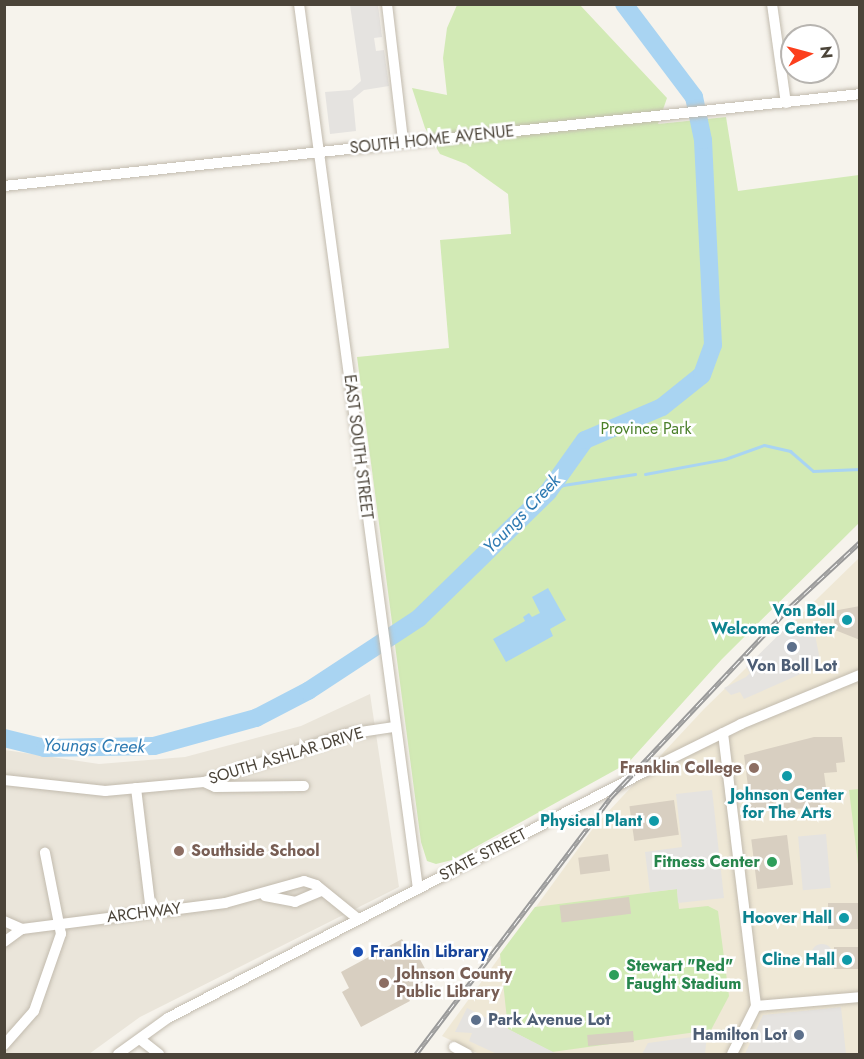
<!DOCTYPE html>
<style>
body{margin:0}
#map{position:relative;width:864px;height:1059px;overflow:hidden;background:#f6f3ec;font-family:Jost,sans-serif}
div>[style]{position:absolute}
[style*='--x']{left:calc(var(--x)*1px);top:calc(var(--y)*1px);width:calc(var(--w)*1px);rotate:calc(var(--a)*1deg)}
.residential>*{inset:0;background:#eae5da}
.education>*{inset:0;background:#efe8d6}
.green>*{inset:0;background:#d2eab5}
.parking>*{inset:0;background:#e5e3e0;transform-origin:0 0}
.round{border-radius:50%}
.water>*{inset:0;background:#a9d4f2}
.stream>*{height:3px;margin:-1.5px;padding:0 1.5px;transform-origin:1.5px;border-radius:1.5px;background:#a9d4f2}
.river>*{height:18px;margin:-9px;padding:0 9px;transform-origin:9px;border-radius:9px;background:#a9d4f2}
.building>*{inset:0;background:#d8cfc1;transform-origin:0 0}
.roads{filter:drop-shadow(0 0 2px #c2bbae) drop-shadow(0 0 2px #c2bbae)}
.minor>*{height:10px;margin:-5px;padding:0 5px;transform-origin:5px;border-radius:5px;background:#fff}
.rail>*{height:5px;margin-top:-2.5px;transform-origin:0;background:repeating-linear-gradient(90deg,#fff 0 9px,#9a9a9a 0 18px);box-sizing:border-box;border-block:2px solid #9a9a9a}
.dots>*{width:16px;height:16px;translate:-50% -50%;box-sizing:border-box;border:3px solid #fff;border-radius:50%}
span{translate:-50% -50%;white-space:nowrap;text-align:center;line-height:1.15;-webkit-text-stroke:5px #fff;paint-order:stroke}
.street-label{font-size:16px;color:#4b4439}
.park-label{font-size:16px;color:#4a7f2a}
.culture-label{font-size:16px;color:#0d838f;font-weight:700}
.right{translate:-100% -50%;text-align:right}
.service-label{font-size:16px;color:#4e5e75;font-weight:700}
.left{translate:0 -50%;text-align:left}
.education-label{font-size:16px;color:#785e54;font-weight:700}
.leisure-label{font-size:16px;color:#27864d;font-weight:700}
.transit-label{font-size:16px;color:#164399;font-weight:700}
.water-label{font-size:18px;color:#2e7ab2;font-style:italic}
.frame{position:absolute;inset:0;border:6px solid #4b4439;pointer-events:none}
.north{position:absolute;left:780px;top:24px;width:60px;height:60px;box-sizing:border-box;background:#fff;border:2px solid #b7b4b0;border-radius:50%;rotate:84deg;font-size:16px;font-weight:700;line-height:24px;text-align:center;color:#4b4439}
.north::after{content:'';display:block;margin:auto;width:21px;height:27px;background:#fc3f1d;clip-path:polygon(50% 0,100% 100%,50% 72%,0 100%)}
</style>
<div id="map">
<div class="residential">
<div style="clip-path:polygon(370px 694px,399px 887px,140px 1017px,89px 1054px,5px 1054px,5px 750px,99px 764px,185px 757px,301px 726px)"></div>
</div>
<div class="education">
<div style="clip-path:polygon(859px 558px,859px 1054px,479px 1054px,442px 1036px,594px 827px,704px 709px)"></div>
</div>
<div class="green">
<div style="clip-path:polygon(457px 5px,580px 5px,667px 98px,658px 124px,726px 117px,738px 191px,859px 175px,859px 523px,722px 659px,628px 763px,452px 860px,436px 864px,427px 861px,421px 842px,357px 357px,449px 348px,440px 240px,511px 234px,508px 194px,466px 164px,440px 154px,425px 128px,412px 88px,447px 95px,443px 58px,447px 28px)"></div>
<div style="clip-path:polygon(859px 789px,860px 789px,859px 872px,849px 790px)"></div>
<div style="clip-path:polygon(677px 889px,679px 909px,708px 906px,718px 911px,729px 996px,711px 1030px,552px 1052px,508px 1029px,500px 954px,535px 907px)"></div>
</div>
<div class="parking">
<div style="clip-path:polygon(350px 5px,378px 5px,382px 37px,374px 38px,376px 51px,384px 50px,389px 86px,364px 90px,353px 99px,356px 131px,330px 134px,325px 92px,351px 90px,361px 81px)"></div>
<div style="clip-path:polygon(794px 620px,798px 628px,814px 630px,821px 665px,744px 699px,740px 692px,731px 695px,724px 688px,746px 677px,750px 673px,746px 667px)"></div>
<div style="clip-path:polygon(712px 790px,724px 898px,678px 903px,677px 889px,650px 892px,645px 852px,682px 847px,676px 794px)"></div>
<div style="left:826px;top:834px;width:54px;height:28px;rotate:85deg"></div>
<div class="round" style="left:811px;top:944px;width:22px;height:22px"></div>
<div style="clip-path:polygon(841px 1007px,846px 1054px,745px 1054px,763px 1015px)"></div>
<div style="clip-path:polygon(467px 1008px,557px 1054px,497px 1054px,469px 1041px,472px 1033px,455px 1032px)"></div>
<div style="clip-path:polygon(707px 1035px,705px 1054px,642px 1054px,648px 1043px)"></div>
</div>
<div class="water">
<div style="clip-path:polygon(548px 588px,566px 620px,550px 629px,553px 636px,506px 662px,493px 639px,525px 621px,523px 617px,529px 613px,532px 617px,540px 613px,532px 597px)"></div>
</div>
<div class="stream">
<div style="--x:645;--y:474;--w:81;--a:-10.6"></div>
<div style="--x:725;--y:459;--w:41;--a:-19.7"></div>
<div style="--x:764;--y:445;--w:27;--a:13"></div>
<div style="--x:790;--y:451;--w:30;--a:41"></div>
<div style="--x:813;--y:471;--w:47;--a:-2.4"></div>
<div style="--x:548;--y:492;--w:17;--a:-25"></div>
<div style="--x:563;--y:485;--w:73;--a:-8.7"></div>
</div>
<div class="river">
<div style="--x:4;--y:738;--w:42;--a:13.7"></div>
<div style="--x:45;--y:748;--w:109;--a:-1.1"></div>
<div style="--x:154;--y:746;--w:106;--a:-15.4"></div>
<div style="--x:256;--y:718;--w:59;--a:-27.4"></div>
<div style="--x:308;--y:691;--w:133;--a:-33.3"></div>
<div style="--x:419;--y:618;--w:180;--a:-44.3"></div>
<div style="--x:548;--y:492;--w:64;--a:-54.6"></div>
<div style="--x:585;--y:440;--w:84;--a:-23.2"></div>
<div style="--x:662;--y:407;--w:51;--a:-38.7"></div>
<div style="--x:702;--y:375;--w:32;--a:-70"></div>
<div style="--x:713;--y:345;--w:205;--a:-92.8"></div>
<div style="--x:703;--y:140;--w:44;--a:-101.8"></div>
<div style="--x:694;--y:97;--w:116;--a:-127"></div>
</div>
<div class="building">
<div style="clip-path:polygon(860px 606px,860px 640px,835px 630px,833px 611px)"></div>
<div style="clip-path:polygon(814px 737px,842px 737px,845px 762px,836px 763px,837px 772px,824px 773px,827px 795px,819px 796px,821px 808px,751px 810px,744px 755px)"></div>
<div style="left:674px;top:800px;width:35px;height:45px;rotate:82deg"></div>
<div style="left:787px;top:835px;width:50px;height:36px;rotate:83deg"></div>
<div style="left:608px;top:854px;width:17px;height:30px;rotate:83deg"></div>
<div style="left:629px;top:897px;width:17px;height:70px;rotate:83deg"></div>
<div style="left:860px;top:903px;width:26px;height:32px;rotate:90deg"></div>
<div style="clip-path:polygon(402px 939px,410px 953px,415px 950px,430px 978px,405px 992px,410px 1001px,361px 1027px,342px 992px,349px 988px,341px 972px)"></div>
<div style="left:860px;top:947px;width:22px;height:26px;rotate:90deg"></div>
<div style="left:633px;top:1031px;width:11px;height:46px;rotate:85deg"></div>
</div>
<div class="roads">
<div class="minor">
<div style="--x:299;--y:4;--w:893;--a:82.34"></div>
<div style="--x:387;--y:4;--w:138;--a:83.3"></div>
<div style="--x:772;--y:4;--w:100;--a:82"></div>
<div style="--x:4;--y:186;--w:861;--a:-6.13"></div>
<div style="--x:723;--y:733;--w:275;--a:83.1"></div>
<div style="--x:4;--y:780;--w:102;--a:6.2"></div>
<div style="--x:105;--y:791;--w:99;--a:-5.2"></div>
<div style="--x:204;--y:782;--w:151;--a:-18.6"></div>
<div style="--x:347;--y:734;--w:48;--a:-8.5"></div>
<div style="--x:204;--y:782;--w:12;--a:24"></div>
<div style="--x:215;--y:787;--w:89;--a:-0.6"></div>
<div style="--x:136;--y:788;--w:125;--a:83.1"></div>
<div style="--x:265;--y:896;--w:31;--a:11"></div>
<div style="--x:295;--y:902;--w:28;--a:-23"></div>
<div style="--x:4;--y:921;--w:20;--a:24"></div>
<div style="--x:22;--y:929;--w:205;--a:-7.3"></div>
<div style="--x:225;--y:903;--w:82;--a:-15.6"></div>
<div style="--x:304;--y:881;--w:13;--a:18"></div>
<div style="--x:316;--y:885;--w:54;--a:39"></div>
<div style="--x:4;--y:942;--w:22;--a:-36"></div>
<div style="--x:756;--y:1006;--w:104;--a:-4.9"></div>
<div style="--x:141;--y:1040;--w:23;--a:38"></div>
<div style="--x:4;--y:1045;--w:45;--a:-48.6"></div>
<div style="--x:34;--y:1011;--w:82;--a:-70.7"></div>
<div style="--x:61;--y:934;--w:83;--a:-101.2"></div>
<div style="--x:454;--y:1047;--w:15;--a:28"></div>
<div style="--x:118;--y:1054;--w:62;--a:-35.8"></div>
<div style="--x:168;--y:1018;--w:536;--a:-27.33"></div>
<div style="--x:644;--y:772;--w:108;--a:-26.3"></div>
<div style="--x:741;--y:724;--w:129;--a:-22.4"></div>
<div style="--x:732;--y:1054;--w:54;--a:-63.4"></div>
</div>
</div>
<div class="rail">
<div style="--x:416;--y:1054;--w:321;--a:-52.8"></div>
<div style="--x:610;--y:798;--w:264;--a:-46.7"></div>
<div style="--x:791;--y:606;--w:94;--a:-42.8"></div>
</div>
<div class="dots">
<div style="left:847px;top:620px;background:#0f9aa8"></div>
<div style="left:792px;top:647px;background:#5c6f8a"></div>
<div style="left:754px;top:768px;background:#8d6e63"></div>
<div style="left:787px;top:776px;background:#0f9aa8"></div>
<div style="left:654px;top:821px;background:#0f9aa8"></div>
<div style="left:179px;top:851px;background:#8d6e63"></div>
<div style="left:772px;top:862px;background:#2e9e5b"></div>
<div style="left:844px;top:918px;background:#0f9aa8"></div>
<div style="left:358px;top:952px;background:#1a4fb4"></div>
<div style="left:847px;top:960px;background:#0f9aa8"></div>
<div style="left:614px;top:975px;background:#2e9e5b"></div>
<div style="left:384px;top:983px;background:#8d6e63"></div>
<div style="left:476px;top:1020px;background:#5c6f8a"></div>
<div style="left:799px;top:1035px;background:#5c6f8a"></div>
</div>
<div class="street-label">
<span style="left:432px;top:140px;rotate:-6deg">SOUTH HOME AVENUE</span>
<span style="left:358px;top:447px;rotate:83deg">EAST SOUTH STREET</span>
<span style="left:286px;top:756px;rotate:-17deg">SOUTH ASHLAR DRIVE</span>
<span style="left:483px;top:855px;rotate:-27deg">STATE STREET</span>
<span style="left:144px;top:913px;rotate:-7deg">ARCHWAY</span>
</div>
<div class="park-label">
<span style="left:646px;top:429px">Province Park</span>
</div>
<div class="culture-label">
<span class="right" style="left:835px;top:620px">Von Boll<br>Welcome Center</span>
<span style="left:787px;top:804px">Johnson Center<br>for The Arts</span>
<span class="right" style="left:642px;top:821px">Physical Plant</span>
<span class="right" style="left:832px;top:918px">Hoover Hall</span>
<span class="right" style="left:835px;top:960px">Cline Hall</span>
</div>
<div class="service-label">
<span style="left:792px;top:666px">Von Boll Lot</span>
<span class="left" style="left:488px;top:1020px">Park Avenue Lot</span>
<span class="right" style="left:787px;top:1035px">Hamilton Lot</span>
</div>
<div class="education-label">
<span class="right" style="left:742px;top:768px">Franklin College</span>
<span class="left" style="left:191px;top:851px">Southside School</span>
<span class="left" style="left:396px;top:983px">Johnson County<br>Public Library</span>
</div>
<div class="leisure-label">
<span class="right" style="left:760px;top:862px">Fitness Center</span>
<span class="left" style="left:626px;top:975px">Stewart "Red"<br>Faught Stadium</span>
</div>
<div class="transit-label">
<span class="left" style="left:370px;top:952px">Franklin Library</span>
</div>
<div class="water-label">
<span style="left:522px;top:514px;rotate:-46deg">Youngs Creek</span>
<span style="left:94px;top:746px;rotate:1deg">Youngs Creek</span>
</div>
<div class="frame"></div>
<div class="north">N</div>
</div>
